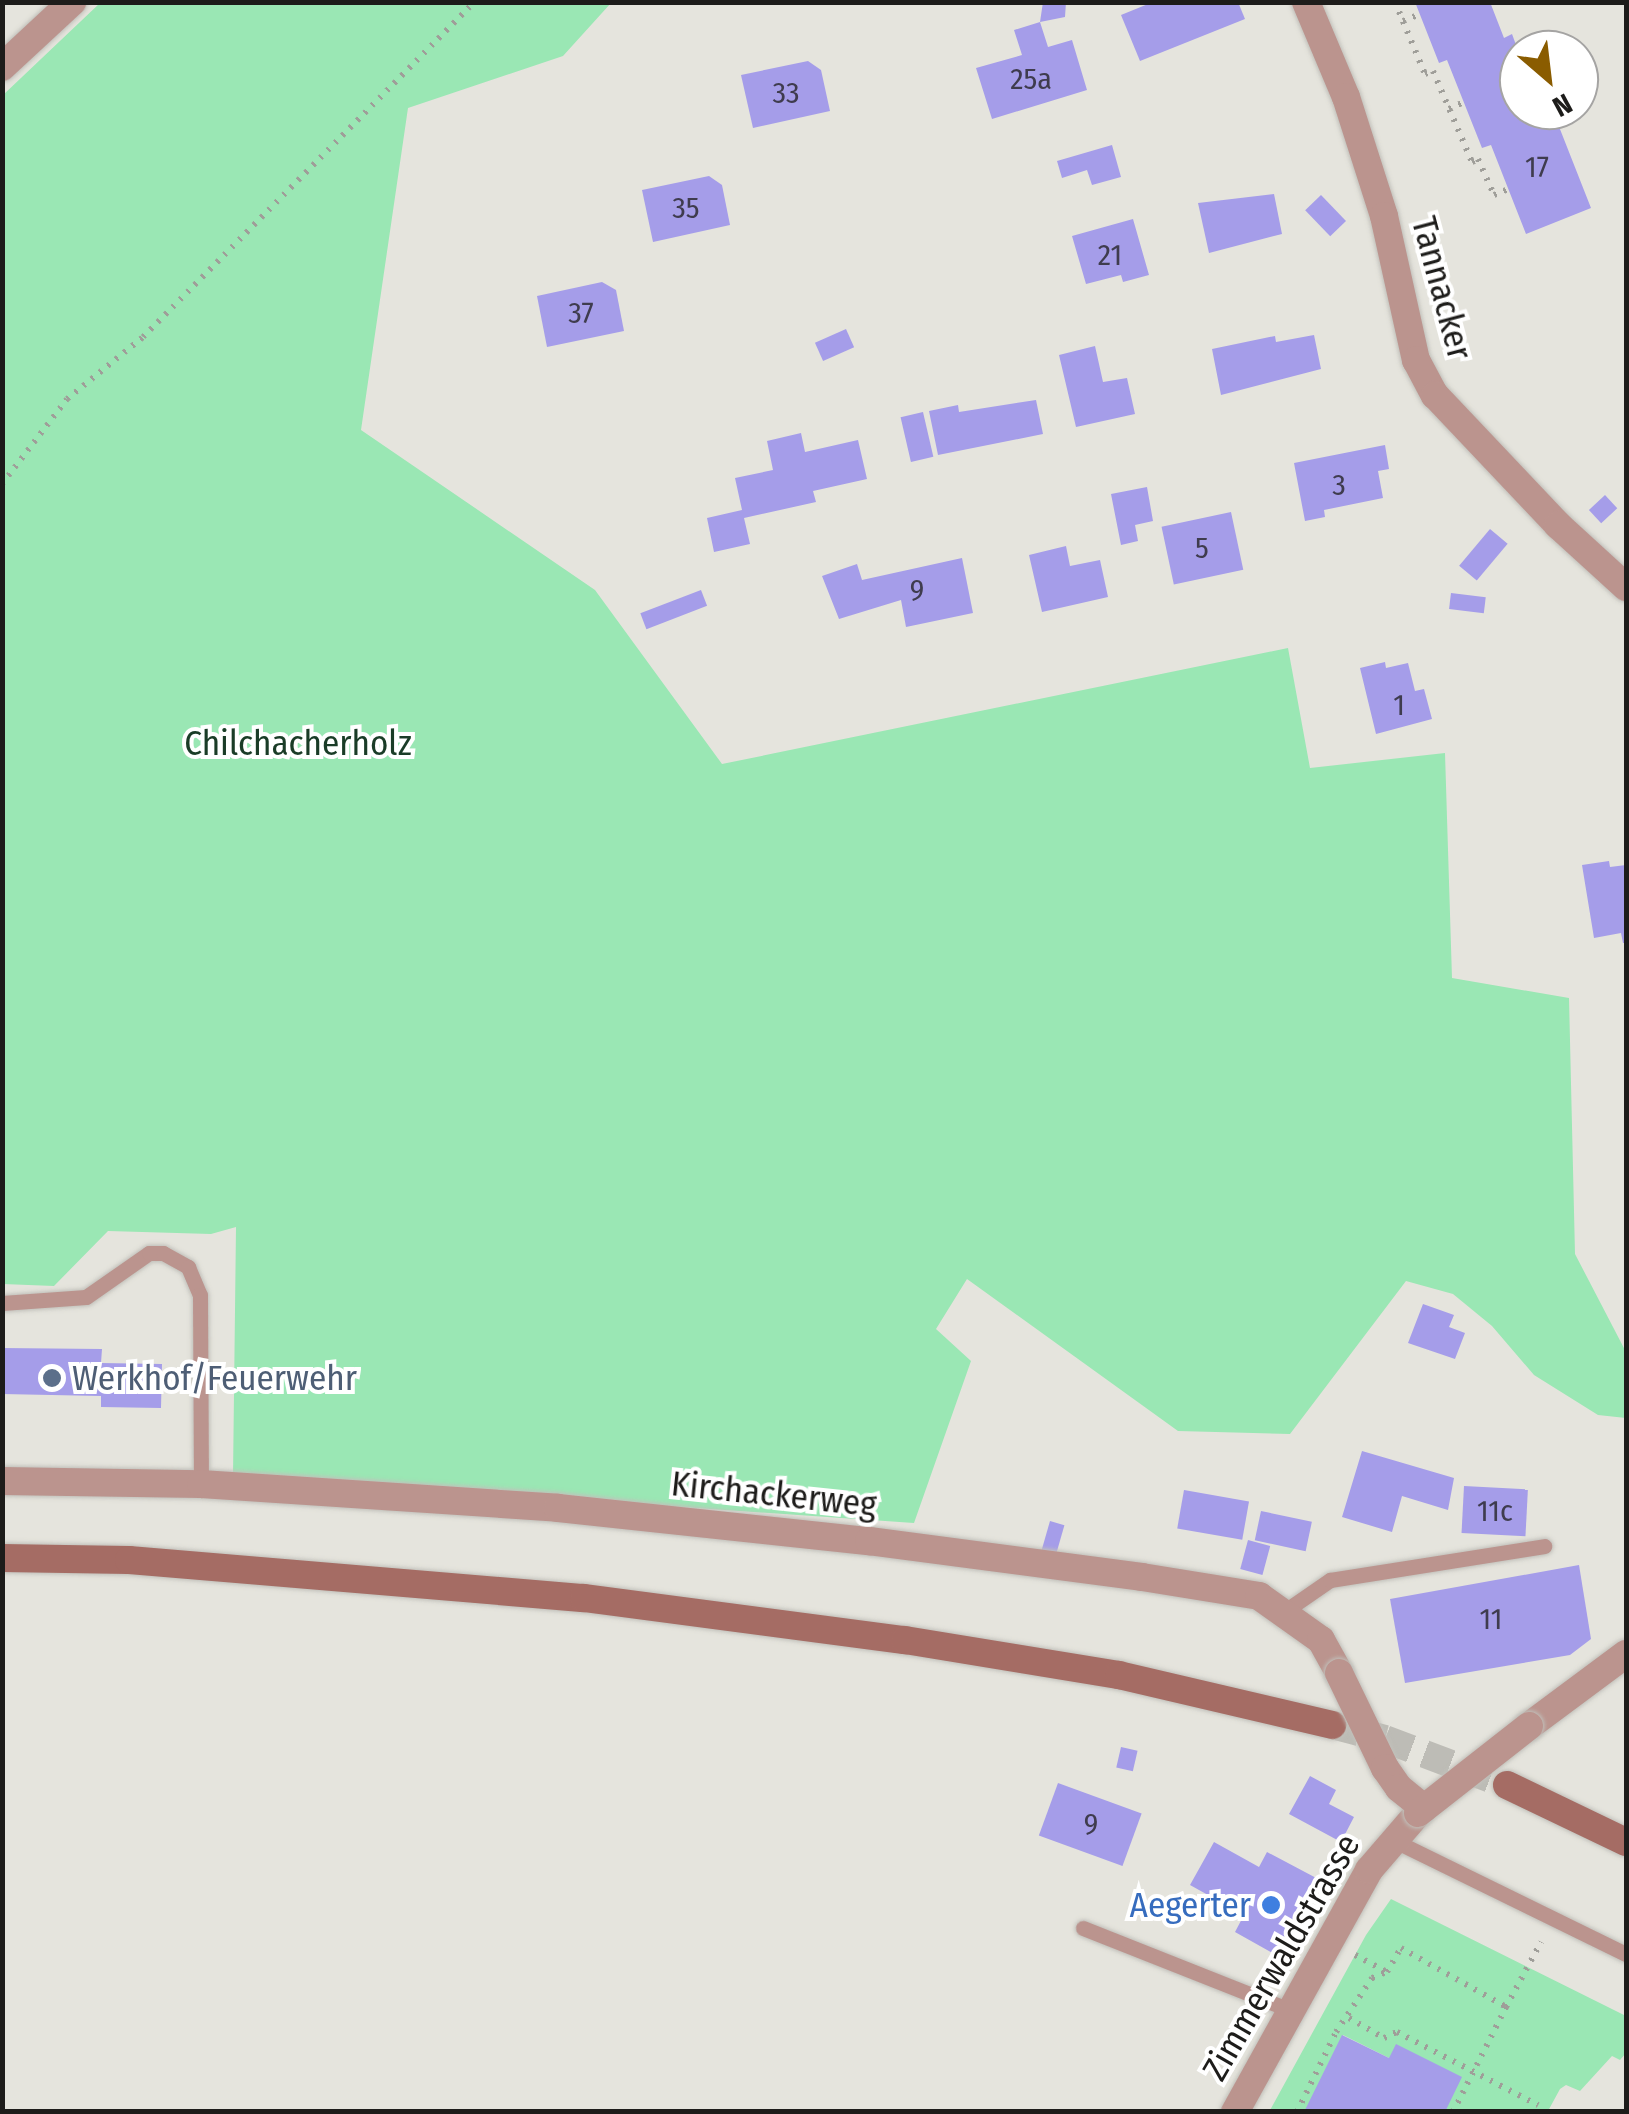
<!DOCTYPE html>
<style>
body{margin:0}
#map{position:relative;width:1629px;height:2114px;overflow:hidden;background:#e5e4dd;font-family:"Fira Sans Condensed",sans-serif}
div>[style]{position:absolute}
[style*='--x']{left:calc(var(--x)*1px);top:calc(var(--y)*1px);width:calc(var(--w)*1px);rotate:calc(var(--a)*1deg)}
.green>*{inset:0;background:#9ae7b4}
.building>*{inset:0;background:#a59de9;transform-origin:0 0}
.secondary-tunnel>*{height:28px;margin-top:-14px;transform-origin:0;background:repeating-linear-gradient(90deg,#bdbcb6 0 28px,transparent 0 42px)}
.path>*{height:6px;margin-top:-3px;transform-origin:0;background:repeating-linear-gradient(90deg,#9f9e99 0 2.5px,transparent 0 10.5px)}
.roads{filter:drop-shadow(0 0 2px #c1c0ba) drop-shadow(0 0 2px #c1c0ba)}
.service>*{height:15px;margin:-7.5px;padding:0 7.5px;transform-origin:7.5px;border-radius:7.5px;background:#bb948e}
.minor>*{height:28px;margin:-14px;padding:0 14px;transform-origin:14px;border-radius:14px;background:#bb948e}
.tertiary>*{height:28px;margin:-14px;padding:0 14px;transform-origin:14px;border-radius:14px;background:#bb948e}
.secondary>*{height:28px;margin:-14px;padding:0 14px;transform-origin:14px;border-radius:14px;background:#a56c64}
.bridges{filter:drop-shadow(0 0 2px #c1c0ba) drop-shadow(0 0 2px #c1c0ba)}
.minor-bridge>*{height:28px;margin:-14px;padding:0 14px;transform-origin:14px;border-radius:14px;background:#bb948e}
.tertiary-bridge>*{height:28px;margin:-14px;padding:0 14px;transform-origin:14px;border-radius:14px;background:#bb948e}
.dots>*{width:28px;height:28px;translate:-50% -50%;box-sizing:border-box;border:5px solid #fff;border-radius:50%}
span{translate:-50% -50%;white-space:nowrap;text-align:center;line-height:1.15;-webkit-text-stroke:8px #fff;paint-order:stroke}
.number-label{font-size:30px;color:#3f3c4e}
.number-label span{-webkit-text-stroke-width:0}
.street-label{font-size:35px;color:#1d1c1a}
.park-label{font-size:35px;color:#1a3c27}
.service-label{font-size:35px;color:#4e5e75}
.left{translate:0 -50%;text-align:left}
.shop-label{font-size:35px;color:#366cbe}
.right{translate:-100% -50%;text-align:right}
.frame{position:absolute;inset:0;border:5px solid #1d1c1a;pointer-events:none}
.north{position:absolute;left:1499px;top:30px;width:100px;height:100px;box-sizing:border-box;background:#fff;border:2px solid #a5a4a3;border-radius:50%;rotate:152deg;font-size:28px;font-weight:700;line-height:40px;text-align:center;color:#1d1c1a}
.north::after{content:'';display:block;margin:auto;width:35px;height:45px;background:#8a5c00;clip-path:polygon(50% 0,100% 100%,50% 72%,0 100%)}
</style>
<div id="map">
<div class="green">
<div style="clip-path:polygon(100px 3px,611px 3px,563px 56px,408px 108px,361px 430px,595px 590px,722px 764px,1288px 648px,1310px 768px,1445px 753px,1452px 978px,1569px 998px,1575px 1254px,1626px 1352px,1626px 1418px,1598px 1415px,1534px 1375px,1492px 1326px,1453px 1294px,1406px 1281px,1290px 1434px,1178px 1431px,967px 1279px,936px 1329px,971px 1361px,914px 1523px,233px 1476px,236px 1227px,211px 1234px,108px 1231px,54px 1286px,3px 1284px,2px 96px)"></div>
<div style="clip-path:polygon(1391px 1899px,1626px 2016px,1626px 2053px,1620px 2060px,1612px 2056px,1580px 2091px,1566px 2085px,1560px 2089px,1548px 2111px,1445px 2111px,1389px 2058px,1343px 2035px,1306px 2111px,1269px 2112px,1366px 1935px)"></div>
</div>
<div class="building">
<div style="clip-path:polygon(1043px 2px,1066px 2px,1065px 17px,1040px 22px,1048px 47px,1072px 40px,1087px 90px,992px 119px,976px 68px,1022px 55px,1014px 30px,1040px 22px)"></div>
<div style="clip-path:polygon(1153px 2px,1238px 2px,1245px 19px,1140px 61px,1121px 15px)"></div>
<div style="clip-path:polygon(1415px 2px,1490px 2px,1504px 38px,1512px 34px,1519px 53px,1519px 110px,1542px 110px,1547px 123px,1556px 119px,1591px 208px,1526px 234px,1491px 145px,1482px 148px,1447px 60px,1439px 63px)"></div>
<div style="clip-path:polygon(808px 61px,821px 70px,830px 111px,753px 128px,741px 75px)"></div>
<div style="clip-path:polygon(1112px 145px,1121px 177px,1092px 185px,1087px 170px,1062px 178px,1057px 161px)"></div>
<div style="clip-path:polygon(709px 176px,722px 185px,730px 225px,653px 242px,642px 190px)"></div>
<div style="clip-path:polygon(1274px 194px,1282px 234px,1209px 253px,1198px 203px)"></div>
<div style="left:1321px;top:195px;width:36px;height:22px;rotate:46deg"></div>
<div style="clip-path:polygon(1133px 219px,1149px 275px,1123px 282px,1121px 275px,1086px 284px,1072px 236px)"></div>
<div style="clip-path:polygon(602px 282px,616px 290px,624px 331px,547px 347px,537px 296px)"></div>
<div style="left:846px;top:329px;width:20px;height:34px;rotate:66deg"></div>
<div style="clip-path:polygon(1314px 335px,1321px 369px,1221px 395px,1212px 349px,1275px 336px,1276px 342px)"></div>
<div style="clip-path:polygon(1095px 346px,1103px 382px,1127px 378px,1135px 414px,1076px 427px,1059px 355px)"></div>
<div style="clip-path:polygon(1036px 400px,1043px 434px,938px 455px,929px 411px,958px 405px,959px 412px)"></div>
<div style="left:923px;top:412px;width:46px;height:23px;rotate:77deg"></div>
<div style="clip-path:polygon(801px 433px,805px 452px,858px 440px,867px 479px,813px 491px,816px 502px,744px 518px,750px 544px,714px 552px,707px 518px,742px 510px,735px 478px,773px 470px,767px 441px)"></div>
<div style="clip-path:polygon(1385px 445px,1389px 469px,1378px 471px,1383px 498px,1324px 510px,1325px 517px,1305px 521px,1294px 463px)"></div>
<div style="clip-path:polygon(1147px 487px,1153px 521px,1135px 525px,1138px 541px,1121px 545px,1111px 494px)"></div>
<div style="left:1605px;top:495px;width:18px;height:22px;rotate:47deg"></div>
<div style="left:1231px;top:512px;width:59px;height:71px;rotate:78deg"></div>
<div style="left:1490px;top:529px;width:23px;height:48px;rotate:40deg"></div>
<div style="clip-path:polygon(1066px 546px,1070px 566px,1100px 560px,1108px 597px,1042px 612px,1029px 555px)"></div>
<div style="clip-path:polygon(962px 558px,973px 613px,906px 627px,901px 600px,839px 619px,822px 576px,857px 564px,862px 580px)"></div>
<div style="left:701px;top:590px;width:17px;height:65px;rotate:69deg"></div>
<div style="left:1451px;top:593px;width:35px;height:16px;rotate:7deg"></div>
<div style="clip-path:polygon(1385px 662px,1386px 668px,1408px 663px,1415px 691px,1424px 689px,1432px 719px,1376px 734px,1360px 668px)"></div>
<div style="clip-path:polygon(1609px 861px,1610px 867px,1626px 865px,1626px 943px,1623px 943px,1621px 933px,1594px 938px,1582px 865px)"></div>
<div style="clip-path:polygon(1423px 1304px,1454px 1315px,1449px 1327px,1465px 1333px,1455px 1359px,1408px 1343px)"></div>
<div style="clip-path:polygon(2px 1348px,102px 1349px,101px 1363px,162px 1364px,161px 1408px,101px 1407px,101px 1396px,2px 1394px)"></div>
<div style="clip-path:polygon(1362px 1451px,1454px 1478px,1448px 1510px,1402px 1496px,1392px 1532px,1342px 1517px)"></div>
<div style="left:1464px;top:1486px;width:64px;height:47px;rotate:3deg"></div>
<div style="left:1184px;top:1490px;width:66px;height:39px;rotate:10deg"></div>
<div style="left:1261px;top:1511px;width:52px;height:30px;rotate:12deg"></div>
<div style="left:1050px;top:1521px;width:15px;height:31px;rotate:16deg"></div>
<div style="left:1248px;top:1540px;width:23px;height:30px;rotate:15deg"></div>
<div style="clip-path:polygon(1579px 1565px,1591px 1639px,1570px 1655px,1405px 1683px,1390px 1599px)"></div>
<div style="left:1121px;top:1747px;width:17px;height:21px;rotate:13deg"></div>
<div style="clip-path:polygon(1310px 1776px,1336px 1790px,1329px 1804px,1354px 1817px,1341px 1842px,1289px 1814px)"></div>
<div style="left:1058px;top:1783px;width:89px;height:56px;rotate:20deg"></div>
<div style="clip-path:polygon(1214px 1842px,1259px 1867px,1267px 1852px,1320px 1880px,1278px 1956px,1235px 1932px,1244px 1915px,1190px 1885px)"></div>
<div style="clip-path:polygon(1342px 2035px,1389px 2058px,1396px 2044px,1462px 2077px,1445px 2112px,1304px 2112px)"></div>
</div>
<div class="secondary-tunnel">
<div style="--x:1332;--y:1725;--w:55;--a:14.8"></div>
<div style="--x:1385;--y:1739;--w:130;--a:20.7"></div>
</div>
<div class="path">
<div style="--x:1395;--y:2;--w:78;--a:67.4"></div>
<div style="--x:1425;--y:74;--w:9;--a:-21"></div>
<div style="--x:1433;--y:71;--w:99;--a:66.8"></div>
<div style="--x:1472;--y:162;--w:7;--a:-27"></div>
<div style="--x:1478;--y:159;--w:39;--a:66"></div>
<div style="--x:1494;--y:195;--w:15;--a:-23"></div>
<div style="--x:1403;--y:21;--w:18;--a:-22"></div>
<div style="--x:1449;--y:109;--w:17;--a:-25"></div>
<div style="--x:2;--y:484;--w:107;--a:-52.6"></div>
<div style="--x:67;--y:399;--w:98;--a:-39.2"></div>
<div style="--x:143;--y:337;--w:472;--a:-45.3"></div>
<div style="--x:1355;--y:1955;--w:36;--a:28"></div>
<div style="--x:1387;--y:1972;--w:28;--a:-60"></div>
<div style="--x:1401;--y:1948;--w:120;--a:29.3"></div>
<div style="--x:1506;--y:2007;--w:74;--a:-61.7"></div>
<div style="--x:1349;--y:2018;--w:40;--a:29.7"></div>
<div style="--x:1384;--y:2038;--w:14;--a:-25"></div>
<div style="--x:1397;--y:2032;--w:159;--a:27.4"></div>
<div style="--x:1297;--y:2112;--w:89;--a:-64"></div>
<div style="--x:1336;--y:2032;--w:65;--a:-56.3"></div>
<div style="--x:1372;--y:1978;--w:15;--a:-23"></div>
<div style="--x:1453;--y:2112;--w:118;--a:-63.2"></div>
</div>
<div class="roads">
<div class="service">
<div style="--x:2;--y:1303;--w:84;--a:-4.1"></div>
<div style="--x:86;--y:1297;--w:77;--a:-34.9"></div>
<div style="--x:149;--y:1253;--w:14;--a:0"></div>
<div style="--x:163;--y:1253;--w:29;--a:29"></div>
<div style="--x:188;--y:1267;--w:30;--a:67"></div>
<div style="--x:200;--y:1295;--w:189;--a:89.7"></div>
<div style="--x:1285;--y:1611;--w:55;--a:-34.6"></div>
<div style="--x:1330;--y:1580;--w:217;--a:-9"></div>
<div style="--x:1393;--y:1840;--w:259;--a:26.1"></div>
<div style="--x:1083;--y:1928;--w:223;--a:21.6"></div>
</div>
<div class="minor">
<div style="--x:1306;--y:2;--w:103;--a:67.2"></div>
<div style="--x:1346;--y:97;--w:125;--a:72.3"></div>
<div style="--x:1384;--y:216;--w:148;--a:77.5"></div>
<div style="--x:1416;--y:360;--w:40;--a:62"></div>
<div style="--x:1435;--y:395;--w:179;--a:46.6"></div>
<div style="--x:1558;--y:525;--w:92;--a:42.4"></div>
<div style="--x:2;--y:67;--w:96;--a:-42.9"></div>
<div style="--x:2;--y:1481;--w:199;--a:0.9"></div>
<div style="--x:201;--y:1484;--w:358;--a:3.8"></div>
<div style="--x:558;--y:1508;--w:313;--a:6.1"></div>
<div style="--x:869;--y:1541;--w:275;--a:7.5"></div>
<div style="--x:1142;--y:1577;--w:119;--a:9.2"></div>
<div style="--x:1259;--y:1596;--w:76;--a:35.4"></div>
<div style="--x:1321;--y:1640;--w:38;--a:61"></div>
</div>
<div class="tertiary">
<div style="--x:1529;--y:1726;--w:121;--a:-36.6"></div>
<div style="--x:1235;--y:2112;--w:277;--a:-61"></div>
<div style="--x:1369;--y:1870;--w:75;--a:-49.3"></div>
</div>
<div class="secondary">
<div style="--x:2;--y:1558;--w:127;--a:0.9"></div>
<div style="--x:129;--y:1560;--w:457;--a:4.8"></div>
<div style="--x:584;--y:1598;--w:324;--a:7.5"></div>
<div style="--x:905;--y:1640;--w:217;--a:9.3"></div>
<div style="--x:1119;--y:1675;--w:219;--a:13.2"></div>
<div style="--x:1507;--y:1785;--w:132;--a:25.6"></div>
</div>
</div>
<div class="bridges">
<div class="minor-bridge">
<div style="--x:1339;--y:1673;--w:106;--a:64.2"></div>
<div style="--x:1385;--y:1768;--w:24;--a:55"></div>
<div style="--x:1399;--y:1788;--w:32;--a:39"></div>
</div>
<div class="tertiary-bridge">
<div style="--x:1418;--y:1813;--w:141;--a:-38.1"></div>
</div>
</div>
<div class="dots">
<div style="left:52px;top:1378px;background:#5c6f8a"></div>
<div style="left:1271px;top:1905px;background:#3f7fe0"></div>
</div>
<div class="number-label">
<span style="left:1031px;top:79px">25a</span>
<span style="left:786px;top:93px">33</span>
<span style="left:1537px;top:167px">17</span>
<span style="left:686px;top:208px">35</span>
<span style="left:1110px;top:255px">21</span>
<span style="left:581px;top:313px">37</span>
<span style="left:1339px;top:485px">3</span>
<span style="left:1202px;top:548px">5</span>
<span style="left:917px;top:590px">9</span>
<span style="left:1399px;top:705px">1</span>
<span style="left:1495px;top:1511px">11c</span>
<span style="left:1491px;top:1619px">11</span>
<span style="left:1091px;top:1824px">9</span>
</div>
<div class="street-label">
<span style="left:1442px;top:288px;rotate:75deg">Tannacker</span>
<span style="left:774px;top:1494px;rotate:6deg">Kirchackerweg</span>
<span style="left:1281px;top:1957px;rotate:-60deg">Zimmerwaldstrasse</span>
</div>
<div class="park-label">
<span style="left:298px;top:743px">Chilchacherholz</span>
</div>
<div class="service-label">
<span class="left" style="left:72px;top:1378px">Werkhof/Feuerwehr</span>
</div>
<div class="shop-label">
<span class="right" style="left:1251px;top:1905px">Aegerter</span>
</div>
<div class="frame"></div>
<div class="north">N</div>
</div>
